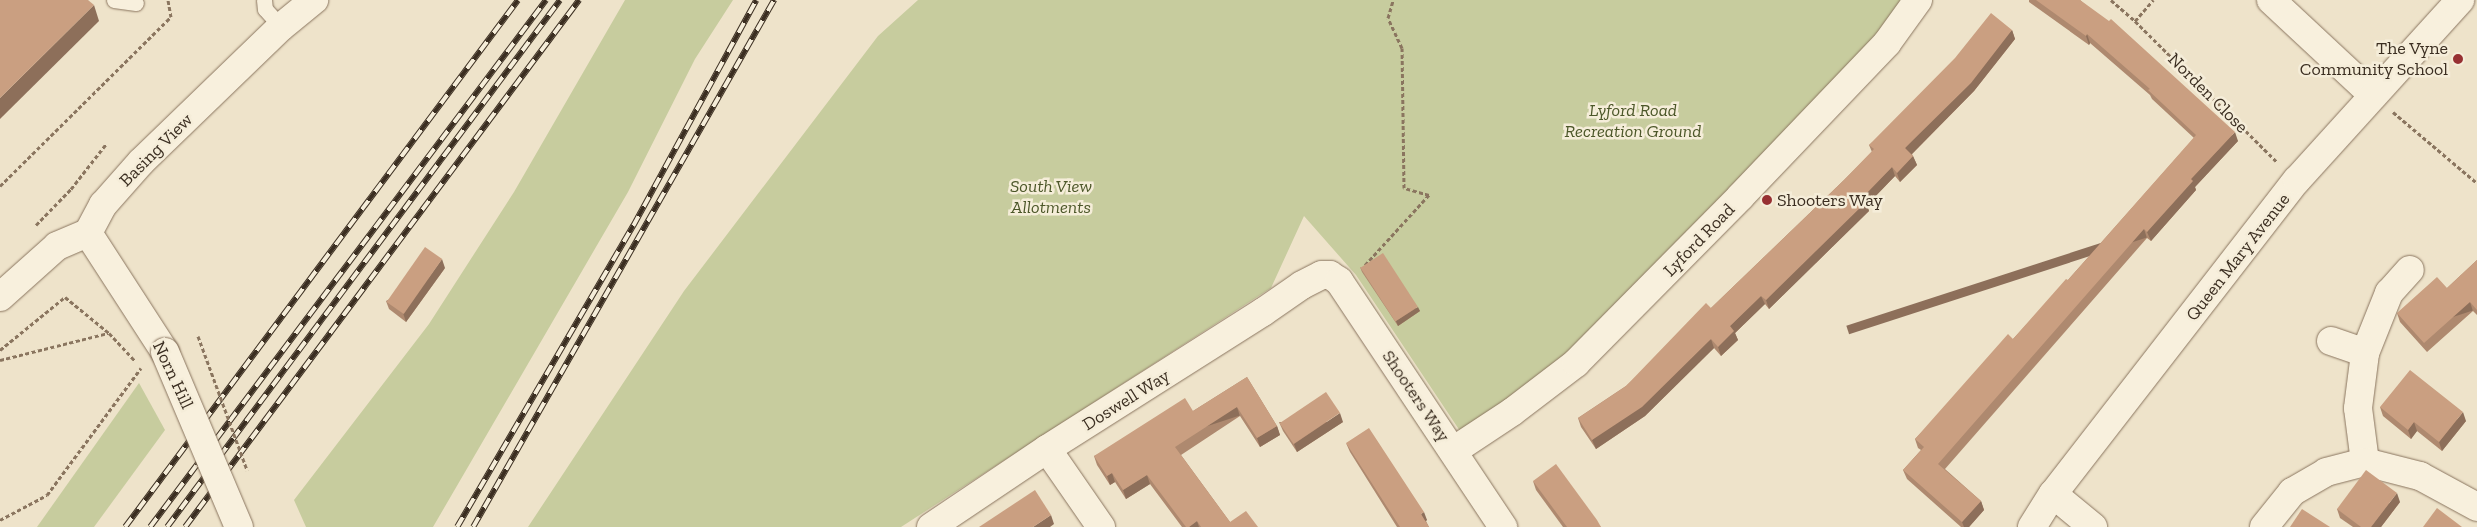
<!DOCTYPE html>
<style>
body{margin:0}
#map{position:relative;width:2477px;height:527px;overflow:hidden;background:#eee3ca;font-family:"Zilla Slab",serif}
div>[style]{position:absolute}
[style*='--x']{left:calc(var(--x)*1px);top:calc(var(--y)*1px);width:calc(var(--w)*1px);rotate:calc(var(--a)*1deg)}
.green>*{inset:0;background:#c7cc9e}
.path>*{height:3px;margin-top:-1.5px;transform-origin:0;background:repeating-linear-gradient(90deg,#8a755f 0 4px,transparent 0 6.5px)}
.roads{filter:drop-shadow(0 0 1px #8a755f) drop-shadow(0 0 1px #8a755f)}
.service>*{height:15px;margin:-7.5px;padding:0 7.5px;transform-origin:7.5px;border-radius:7.5px;background:#f8f0dd}
.minor>*{height:28px;margin:-14px;padding:0 14px;transform-origin:14px;border-radius:14px;background:#f8f0dd}
.tertiary>*{height:28px;margin:-14px;padding:0 14px;transform-origin:14px;border-radius:14px;background:#f8f0dd}
.rail>*{height:5.5px;margin-top:-2.75px;transform-origin:0;background:repeating-linear-gradient(90deg,#f5edd9 0 11px,#3b2e21 0 22px);box-sizing:border-box;border-block:1px solid #3b2e21}
.path-bridge>*{height:3px;margin-top:-1.5px;transform-origin:0;background:repeating-linear-gradient(90deg,#8a755f 0 4px,transparent 0 6.5px)}
.bridges{filter:drop-shadow(0 0 1px #8a755f) drop-shadow(0 0 1px #8a755f)}
.tertiary-bridge>*{height:28px;margin:-14px;padding:0 14px;transform-origin:14px;border-radius:14px;background:#f8f0dd}
.wall>*{inset:0;background:#ae896f}
.shaded-wall>*{inset:0;background:#8d6f5a;transform-origin:0 0}
.building>*{inset:0;background:#ca9f81;transform-origin:0 0}
.dots>*{width:14px;height:14px;translate:-50% -50%;box-sizing:border-box;border:2px solid #f5edd9;border-radius:50%}
span{translate:-50% -50%;white-space:nowrap;text-align:center;line-height:1.15;-webkit-text-stroke:5px #f5edd9;paint-order:stroke}
.poi-label{font-size:18px;color:#3b2e21}
.right{translate:-100% -50%;text-align:right}
.left{translate:0 -50%;text-align:left}
.street-label{font-size:18px;color:#3b2e21}
.park-label{font-size:18px;color:#4c5729;font-style:italic}
</style>
<div id="map">
<div class="green">
<div style="clip-path:polygon(625px 0,733px 0,695px 59px,628px 192px,433px 527px,306px 527px,294px 500px,429px 324px,514px 192px)"></div>
<div style="clip-path:polygon(918px 0,1906px 0,1783px 139px,1585px 342px,1466px 440px,1356px 275px,1304px 216px,1271px 288px,901px 527px,528px 527px,684px 291px,878px 36px)"></div>
<div style="clip-path:polygon(139px 383px,165px 430px,94px 527px,37px 527px)"></div>
</div>
<div class="path">
<div style="--x:2111;--y:0;--w:32;--a:41"></div>
<div style="--x:2135;--y:21;--w:200;--a:44.8"></div>
<div style="--x:2135;--y:21;--w:28;--a:-49"></div>
<div style="--x:2393;--y:112;--w:110;--a:40.2"></div>
<div style="--x:0;--y:186;--w:240;--a:-44.7"></div>
<div style="--x:171;--y:17;--w:17;--a:-100"></div>
<div style="--x:36;--y:225;--w:50;--a:-45.8"></div>
<div style="--x:71;--y:189;--w:58;--a:-52"></div>
<div style="--x:1365;--y:265;--w:95;--a:-47.6"></div>
<div style="--x:1429;--y:195;--w:26;--a:-164"></div>
<div style="--x:1404;--y:188;--w:140;--a:-90.8"></div>
<div style="--x:1402;--y:48;--w:33;--a:-115"></div>
<div style="--x:1388;--y:18;--w:19;--a:-74"></div>
<div style="--x:0;--y:350;--w:84;--a:-39.2"></div>
<div style="--x:65;--y:297;--w:57;--a:39.3"></div>
<div style="--x:109;--y:333;--w:38;--a:47"></div>
<div style="--x:0;--y:360;--w:111;--a:-14"></div>
<div style="--x:0;--y:520;--w:53;--a:-28"></div>
<div style="--x:47;--y:495;--w:158;--a:-53.5"></div>
</div>
<div class="roads">
<div class="service">
<div style="--x:114;--y:0;--w:22;--a:8"></div>
<div style="--x:264;--y:0;--w:9;--a:84"></div>
<div style="--x:265;--y:9;--w:24;--a:48"></div>
</div>
<div class="minor">
<div style="--x:2271;--y:0;--w:139;--a:43"></div>
<div style="--x:0;--y:297;--w:76;--a:-41.8"></div>
<div style="--x:57;--y:246;--w:34;--a:-23"></div>
<div style="--x:2331;--y:341;--w:36;--a:19"></div>
<div style="--x:1047;--y:449;--w:95;--a:55.3"></div>
<div style="--x:1453;--y:451;--w:71;--a:-33.5"></div>
<div style="--x:1512;--y:412;--w:81;--a:-37.4"></div>
<div style="--x:1576;--y:363;--w:233;--a:-45.3"></div>
<div style="--x:1740;--y:197;--w:213;--a:-46.3"></div>
<div style="--x:1887;--y:43;--w:53;--a:-54.2"></div>
<div style="--x:2365;--y:462;--w:54;--a:-97.4"></div>
<div style="--x:2358;--y:408;--w:55;--a:-82.7"></div>
<div style="--x:2365;--y:353;--w:65;--a:-68.2"></div>
<div style="--x:2389;--y:293;--w:31;--a:-48"></div>
<div style="--x:2053;--y:494;--w:52;--a:39.5"></div>
<div style="--x:931;--y:527;--w:140;--a:-33.9"></div>
<div style="--x:1047;--y:449;--w:256;--a:-32.4"></div>
<div style="--x:1263;--y:312;--w:47;--a:-34.7"></div>
<div style="--x:1302;--y:285;--w:22;--a:-27"></div>
<div style="--x:1322;--y:275;--w:8;--a:0"></div>
<div style="--x:1330;--y:275;--w:11;--a:34"></div>
<div style="--x:1339;--y:281;--w:296;--a:56.3"></div>
<div style="--x:2032;--y:527;--w:39;--a:-58"></div>
<div style="--x:2053;--y:494;--w:398;--a:-52.2"></div>
<div style="--x:2297;--y:180;--w:243;--a:-47.8"></div>
<div style="--x:2264;--y:527;--w:45;--a:-51.3"></div>
<div style="--x:2292;--y:492;--w:39;--a:-30"></div>
<div style="--x:2326;--y:472;--w:40;--a:-14.4"></div>
<div style="--x:2365;--y:462;--w:57;--a:14.3"></div>
<div style="--x:2420;--y:476;--w:65;--a:28.5"></div>
</div>
<div class="tertiary">
<div style="--x:165;--y:352;--w:142;--a:-122.9"></div>
<div style="--x:88;--y:233;--w:32;--a:-62"></div>
<div style="--x:103;--y:205;--w:57;--a:-48.5"></div>
<div style="--x:141;--y:162;--w:194;--a:-44"></div>
<div style="--x:281;--y:27;--w:43;--a:-39.3"></div>
</div>
</div>
<div class="rail">
<div style="--x:125;--y:527;--w:657;--a:-53.29"></div>
<div style="--x:150;--y:527;--w:659;--a:-53.08"></div>
<div style="--x:167;--y:527;--w:657;--a:-53.29"></div>
<div style="--x:185;--y:527;--w:658;--a:-53.22"></div>
<div style="--x:457;--y:527;--w:349;--a:-59.7"></div>
<div style="--x:633;--y:226;--w:257;--a:-61.4"></div>
<div style="--x:473;--y:527;--w:607;--a:-60.27"></div>
</div>
<div class="path-bridge">
<div style="--x:198;--y:336;--w:143;--a:69.9"></div>
</div>
<div class="bridges">
<div class="tertiary-bridge">
<div style="--x:165;--y:352;--w:190;--a:67.1"></div>
</div>
</div>
<div class="wall">
<div style="clip-path:polygon(2029px 0,2080px 0,2238px 141px,2195px 187px,2196px 190px,2151px 241px,2147px 238px,1945px 469px,1981px 501px,1984px 510px,1969px 527px,1961px 527px,1907px 479px,1903px 470px,1921px 450px,1918px 448px,1915px 439px,2013px 339px,2068px 280px,2194px 138px,2152px 99px,2150px 95px,2090px 43px,2089px 45px,2029px 2px)"></div>
<div style="clip-path:polygon(2012px 30px,2015px 39px,1974px 91px,1912px 154px,1917px 165px,1900px 182px,1895px 176px,1867px 205px,1869px 211px,1769px 309px,1765px 304px,1735px 333px,1738px 340px,1721px 356px,1714px 348px,1645px 416px,1596px 449px,1581px 427px,1578px 418px,1626px 386px,1711px 308px,1844px 180px,1872px 152px,1869px 145px)"></div>
<div style="clip-path:polygon(2477px 260px,2477px 315px,2473px 311px,2427px 352px,2400px 322px,2397px 313px,2447px 288px)"></div>
<div style="clip-path:polygon(1360px 267px,1420px 311px,1398px 326px,1362px 272px)"></div>
<div style="clip-path:polygon(445px 268px,406px 322px,389px 309px,386px 301px)"></div>
<div style="clip-path:polygon(1247px 377px,1277px 426px,1280px 435px,1260px 447px,1240px 416px,1181px 455px,1230px 522px,1258px 527px,1182px 527px,1150px 484px,1126px 499px,1115px 482px,1110px 485px,1097px 465px,1094px 456px,1193px 411px)"></div>
<div style="clip-path:polygon(2380px 407px,2466px 421px,2442px 451px,2417px 431px,2411px 439px,2383px 416px)"></div>
<div style="clip-path:polygon(1279px 422px,1343px 422px,1297px 452px,1283px 431px)"></div>
<div style="clip-path:polygon(1346px 443px,1427px 520px,1426px 521px,1429px 527px,1397px 527px,1350px 452px)"></div>
<div style="clip-path:polygon(1533px 481px,1601px 527px,1563px 527px,1536px 490px)"></div>
<div style="clip-path:polygon(2400px 502px,2381px 527px,2353px 527px,2340px 518px,2337px 509px)"></div>
</div>
<div class="shaded-wall">
<div style="clip-path:polygon(94px 5px,99px 21px,0 119px,0 98px)"></div>
<div style="clip-path:polygon(2012px 30px,2015px 39px,1974px 91px,1909px 157px,1905px 148px)"></div>
<div style="clip-path:polygon(2087px 34px,2090px 43px,2089px 45px,2086px 36px)"></div>
<div style="clip-path:polygon(2235px 132px,2238px 141px,2195px 187px,2196px 190px,2151px 241px,2147px 232px,2191px 179px)"></div>
<div style="clip-path:polygon(1913px 156px,1917px 165px,1900px 182px,1897px 173px)"></div>
<div style="clip-path:polygon(1892px 167px,1895px 176px,1867px 205px,1869px 211px,1769px 309px,1766px 300px,1862px 198px)"></div>
<div style="left:2144px;top:229px;width:9px;height:313px;rotate:72deg"></div>
<div style="clip-path:polygon(442px 259px,445px 268px,406px 322px,403px 313px)"></div>
<div style="clip-path:polygon(1761px 296px,1765px 304px,1735px 333px,1738px 340px,1721px 356px,1718px 347px,1730px 326px)"></div>
<div style="left:2470px;top:302px;width:9px;height:62px;rotate:72deg"></div>
<div style="clip-path:polygon(1418px 307px,1420px 311px,1398px 326px,1396px 321px)"></div>
<div style="clip-path:polygon(1711px 339px,1714px 348px,1645px 416px,1596px 449px,1592px 440px)"></div>
<div style="left:1237px;top:407px;width:9px;height:74px;rotate:72deg"></div>
<div style="clip-path:polygon(2463px 412px,2466px 421px,2442px 451px,2439px 442px)"></div>
<div style="clip-path:polygon(1340px 413px,1343px 422px,1297px 452px,1294px 444px)"></div>
<div style="clip-path:polygon(2414px 422px,2417px 431px,2411px 439px,2408px 430px)"></div>
<div style="clip-path:polygon(1277px 426px,1280px 435px,1260px 447px,1257px 438px)"></div>
<div style="clip-path:polygon(1112px 473px,1115px 482px,1110px 485px,1107px 476px)"></div>
<div style="clip-path:polygon(1147px 475px,1150px 484px,1126px 499px,1123px 490px)"></div>
<div style="clip-path:polygon(2397px 493px,2400px 502px,2381px 527px,2371px 527px)"></div>
<div style="clip-path:polygon(1981px 501px,1984px 510px,1969px 527px,1964px 527px,1962px 522px)"></div>
<div style="clip-path:polygon(1424px 512px,1427px 520px,1424px 522px,1421px 514px)"></div>
<div style="clip-path:polygon(1051px 515px,1054px 524px,1050px 527px,1033px 527px)"></div>
<div style="clip-path:polygon(1197px 521px,1199px 527px,1189px 527px)"></div>
</div>
<div class="building">
<div style="clip-path:polygon(0 0,88px 0,94px 5px,0 98px)"></div>
<div style="clip-path:polygon(2036px 0,2080px 0,2109px 21px,2111px 19px,2235px 132px,2191px 179px,2193px 181px,2147px 232px,2144px 229px,1938px 464px,1981px 501px,1962px 522px,1903px 470px,1924px 447px,1915px 439px,2008px 334px,2013px 339px,2066px 279px,2068px 280px,2196px 135px,2148px 90px,2150px 89px,2087px 34px,2086px 36px)"></div>
<div style="clip-path:polygon(1991px 13px,2012px 30px,1971px 83px,1905px 148px,1913px 156px,1897px 173px,1892px 167px,1862px 198px,1866px 202px,1766px 300px,1761px 296px,1730px 326px,1734px 331px,1718px 347px,1711px 339px,1642px 407px,1592px 440px,1578px 418px,1626px 386px,1706px 303px,1711px 308px,1844px 180px,1874px 149px,1869px 145px,1955px 58px)"></div>
<div style="left:425px;top:247px;width:21px;height:67px;rotate:35deg"></div>
<div style="left:1383px;top:253px;width:64px;height:27px;rotate:57deg"></div>
<div style="clip-path:polygon(2477px 260px,2477px 310px,2470px 302px,2424px 343px,2397px 313px,2437px 277px,2447px 288px)"></div>
<div style="clip-path:polygon(2410px 370px,2463px 412px,2439px 442px,2414px 422px,2408px 430px,2380px 407px)"></div>
<div style="clip-path:polygon(1247px 377px,1277px 426px,1257px 438px,1237px 407px,1175px 447px,1230px 522px,1246px 511px,1258px 527px,1201px 527px,1197px 521px,1189px 527px,1186px 527px,1147px 475px,1123px 490px,1112px 473px,1107px 476px,1094px 456px,1185px 398px,1193px 411px)"></div>
<div style="left:1326px;top:392px;width:25px;height:56px;rotate:56deg"></div>
<div style="clip-path:polygon(1369px 428px,1424px 512px,1421px 514px,1429px 527px,1400px 527px,1346px 443px)"></div>
<div style="clip-path:polygon(1556px 464px,1597px 520px,1601px 527px,1567px 527px,1533px 481px)"></div>
<div style="clip-path:polygon(2366px 470px,2397px 493px,2371px 527px,2361px 527px,2337px 509px)"></div>
<div style="clip-path:polygon(1035px 490px,1051px 515px,1033px 527px,979px 527px)"></div>
<div style="clip-path:polygon(2437px 508px,2462px 527px,2423px 527px)"></div>
<div style="clip-path:polygon(2302px 509px,2330px 527px,2290px 527px)"></div>
</div>
<div class="dots">
<div style="left:2458px;top:59px;background:#973032"></div>
<div style="left:1767px;top:200px;background:#973032"></div>
</div>
<div class="poi-label">
<span class="right" style="left:2448px;top:59px">The Vyne<br>Community School</span>
<span class="left" style="left:1777px;top:200px">Shooters Way</span>
</div>
<div class="street-label">
<span style="left:2208px;top:93px;rotate:45deg">Norden Close</span>
<span style="left:156px;top:150px;rotate:-45deg">Basing View</span>
<span style="left:1699px;top:240px;rotate:-46deg">Lyford Road</span>
<span style="left:2238px;top:257px;rotate:-52deg">Queen Mary Avenue</span>
<span style="left:173px;top:375px;rotate:65deg">Norn Hill</span>
<span style="left:1416px;top:396px;rotate:56deg">Shooters Way</span>
<span style="left:1126px;top:400px;rotate:-32deg">Doswell Way</span>
</div>
<div class="park-label">
<span style="left:1633px;top:121px">Lyford Road<br>Recreation Ground</span>
<span style="left:1051px;top:197px">South View<br>Allotments</span>
</div>
</div>
